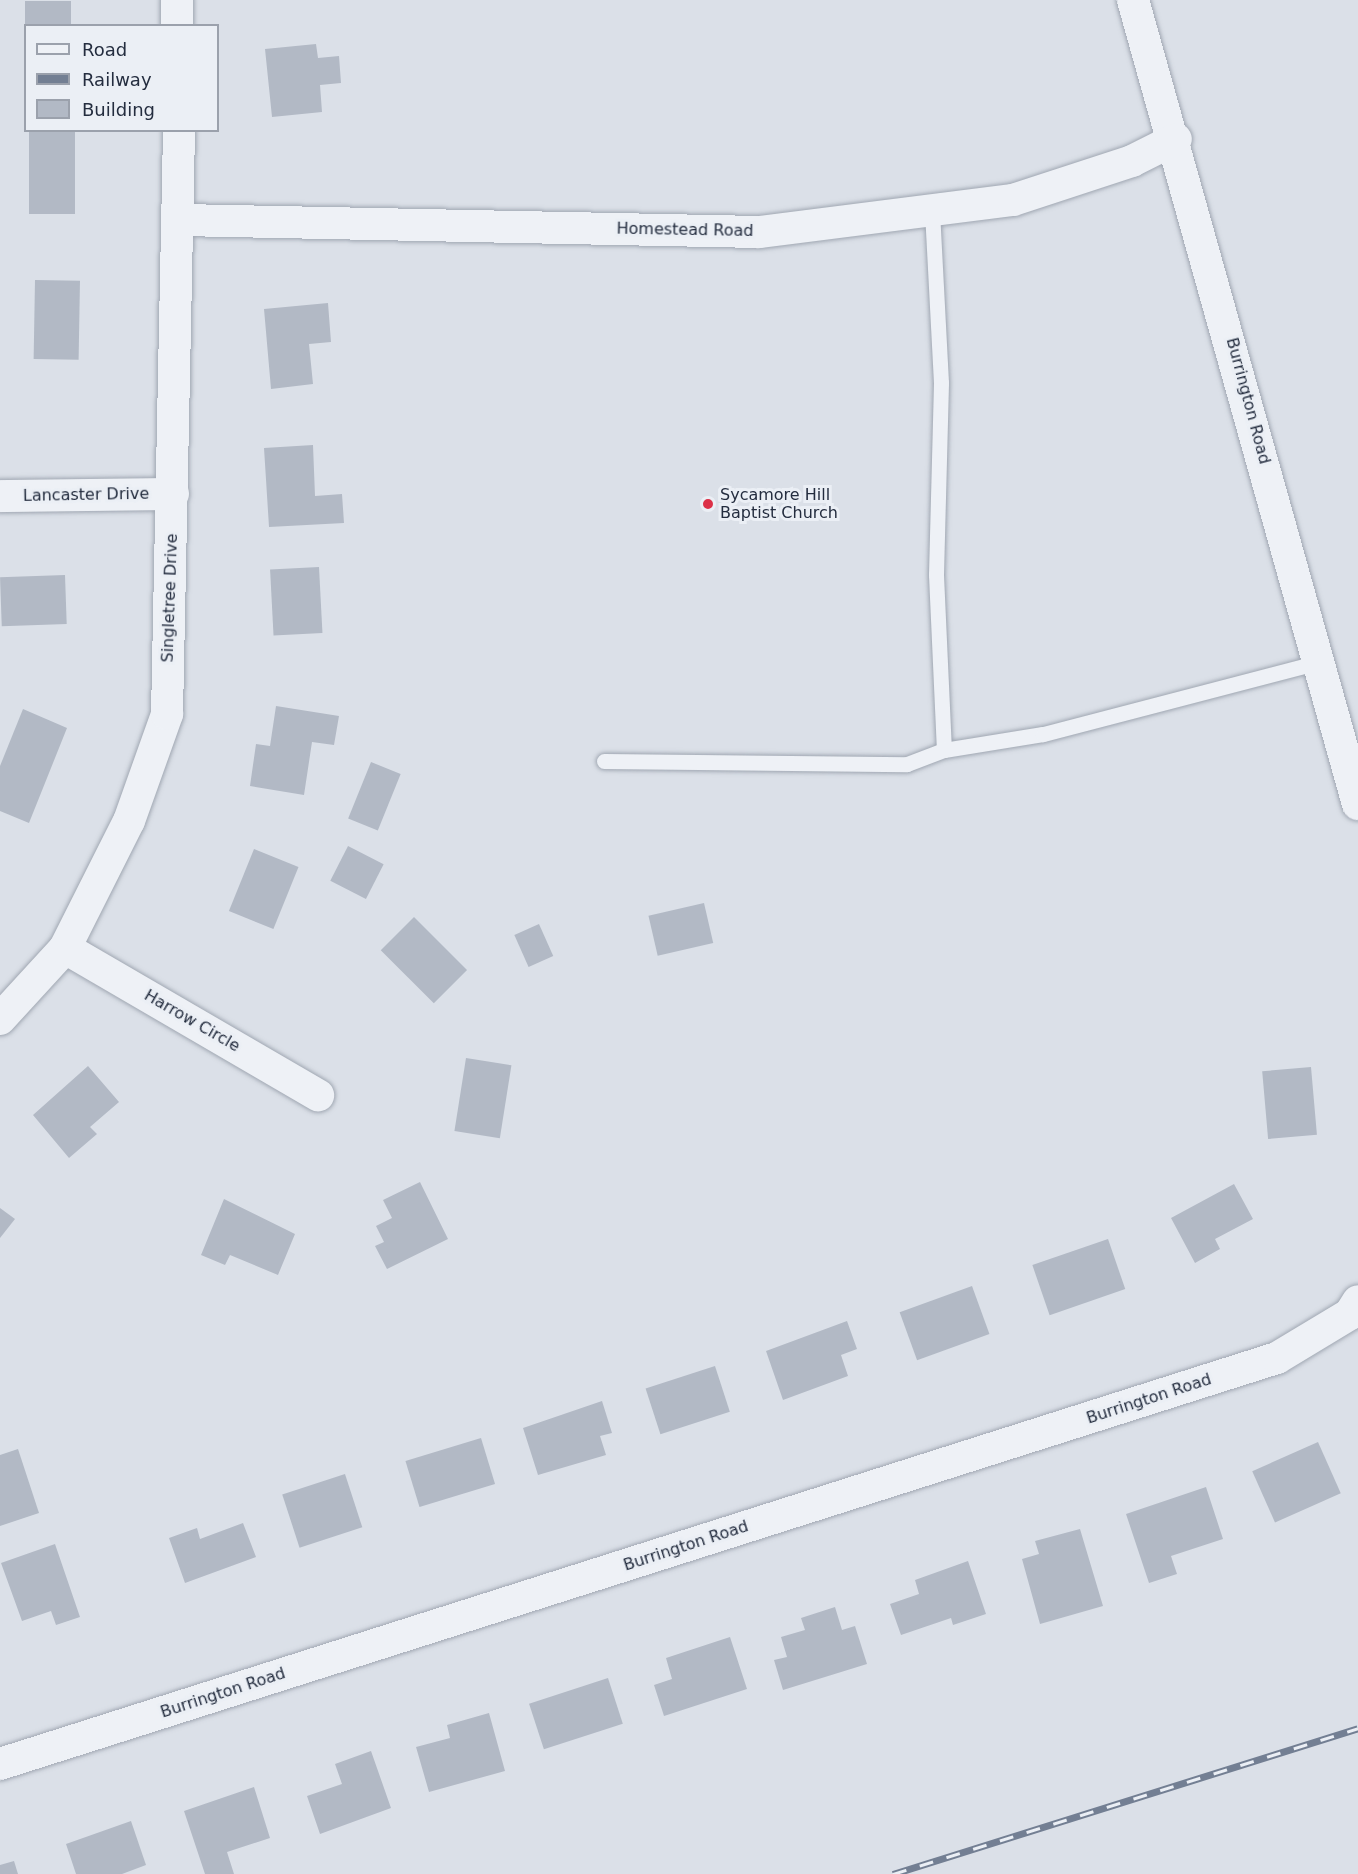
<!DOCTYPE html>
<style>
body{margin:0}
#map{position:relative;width:1358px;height:1874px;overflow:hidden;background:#dbe0e8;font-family:"DejaVu Sans",sans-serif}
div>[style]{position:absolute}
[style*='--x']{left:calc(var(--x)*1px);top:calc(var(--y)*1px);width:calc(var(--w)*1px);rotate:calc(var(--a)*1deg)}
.building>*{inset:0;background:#b2b9c5;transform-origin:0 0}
.roads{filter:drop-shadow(0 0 2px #a0a7b2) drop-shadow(0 0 2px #a0a7b2)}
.service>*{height:15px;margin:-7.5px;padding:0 7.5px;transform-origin:7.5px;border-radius:7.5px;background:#eef1f6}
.minor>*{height:32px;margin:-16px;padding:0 16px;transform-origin:16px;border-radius:16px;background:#eef1f6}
.rail>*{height:7px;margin-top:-3.5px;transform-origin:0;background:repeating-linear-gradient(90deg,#ebeff5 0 14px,#737f93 0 28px);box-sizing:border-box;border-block:2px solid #737f93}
.dots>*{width:16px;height:16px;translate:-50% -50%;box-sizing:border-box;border:3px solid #ebeff5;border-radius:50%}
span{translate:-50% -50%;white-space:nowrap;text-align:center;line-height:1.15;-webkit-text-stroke:6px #ebeff5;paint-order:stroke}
.street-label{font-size:16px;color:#242d3f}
.poi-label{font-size:16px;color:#242d3f}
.left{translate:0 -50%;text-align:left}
.legend{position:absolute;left:24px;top:24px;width:195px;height:108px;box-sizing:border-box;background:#ebeff5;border:2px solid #9ba1ac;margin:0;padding:8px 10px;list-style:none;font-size:18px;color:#242d3f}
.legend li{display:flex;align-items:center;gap:12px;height:30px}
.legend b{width:30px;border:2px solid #9ba1ac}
</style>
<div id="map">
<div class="building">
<div style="left:25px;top:1px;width:46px;height:25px"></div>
<div style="clip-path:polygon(316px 44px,318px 58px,339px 56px,341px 83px,320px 85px,322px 112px,272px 117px,265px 49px)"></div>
<div style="left:29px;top:130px;width:46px;height:84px"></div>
<div style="left:35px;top:280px;width:45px;height:79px;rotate:1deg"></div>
<div style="clip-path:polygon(328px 303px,331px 342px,309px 344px,313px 384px,271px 389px,264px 309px)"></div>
<div style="clip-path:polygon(313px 445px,315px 496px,342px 494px,344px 523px,269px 527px,264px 448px)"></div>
<div style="left:319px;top:567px;width:66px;height:49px;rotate:87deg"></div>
<div style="left:65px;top:575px;width:49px;height:65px;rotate:88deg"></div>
<div style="clip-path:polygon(276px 706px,339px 716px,334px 745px,312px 742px,304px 795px,250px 786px,256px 744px,270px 746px)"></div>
<div style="clip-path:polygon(23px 709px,67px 728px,29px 823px,0 811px,0 766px)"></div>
<div style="left:371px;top:762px;width:32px;height:61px;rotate:22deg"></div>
<div style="left:348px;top:846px;width:40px;height:39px;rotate:27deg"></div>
<div style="left:254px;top:849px;width:48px;height:67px;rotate:22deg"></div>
<div style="left:704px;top:903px;width:41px;height:57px;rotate:77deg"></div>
<div style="left:414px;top:917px;width:75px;height:47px;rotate:45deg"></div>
<div style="left:539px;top:924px;width:35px;height:27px;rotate:66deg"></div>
<div style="left:466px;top:1058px;width:46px;height:74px;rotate:9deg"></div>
<div style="clip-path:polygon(88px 1066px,119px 1102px,90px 1127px,97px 1134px,69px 1158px,33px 1115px)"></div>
<div style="left:1311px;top:1067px;width:68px;height:49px;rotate:85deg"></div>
<div style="clip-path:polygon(420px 1182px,448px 1239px,387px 1269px,375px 1246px,384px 1242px,376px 1226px,392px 1218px,383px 1200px)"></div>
<div style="clip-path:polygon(1234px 1184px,1253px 1219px,1215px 1239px,1220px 1249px,1195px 1263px,1171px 1218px)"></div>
<div style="clip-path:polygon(224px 1199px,295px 1234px,278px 1275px,230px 1255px,225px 1265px,201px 1255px)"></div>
<div style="clip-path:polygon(0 1208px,15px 1219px,0 1238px)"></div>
<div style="left:1108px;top:1239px;width:53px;height:80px;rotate:71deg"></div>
<div style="left:972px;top:1286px;width:51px;height:77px;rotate:70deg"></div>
<div style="clip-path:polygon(847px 1321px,857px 1349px,841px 1355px,848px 1376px,783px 1400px,766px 1351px)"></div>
<div style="left:715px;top:1366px;width:48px;height:73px;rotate:72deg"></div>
<div style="clip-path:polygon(602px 1401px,612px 1433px,600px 1436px,606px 1455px,538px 1475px,523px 1428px)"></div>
<div style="left:481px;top:1438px;width:48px;height:79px;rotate:73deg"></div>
<div style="left:1318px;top:1442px;width:56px;height:72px;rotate:66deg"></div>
<div style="clip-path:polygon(18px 1449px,39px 1513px,0 1526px,0 1455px)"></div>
<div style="left:345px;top:1474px;width:56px;height:66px;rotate:72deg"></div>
<div style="clip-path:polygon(1206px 1487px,1223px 1539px,1171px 1556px,1177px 1574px,1149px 1583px,1126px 1514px)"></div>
<div style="clip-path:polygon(243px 1523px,256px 1557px,185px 1583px,169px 1538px,197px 1528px,200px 1539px)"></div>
<div style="clip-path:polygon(1080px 1529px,1103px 1606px,1040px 1624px,1022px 1559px,1039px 1554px,1035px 1541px)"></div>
<div style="clip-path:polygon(55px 1544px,80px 1617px,56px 1625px,51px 1611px,22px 1621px,1px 1563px)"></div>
<div style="clip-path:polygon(968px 1561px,986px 1614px,953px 1625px,951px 1618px,901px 1635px,890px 1604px,919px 1594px,915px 1580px)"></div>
<div style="clip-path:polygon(835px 1607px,842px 1630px,855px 1626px,867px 1664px,783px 1690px,774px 1660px,787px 1657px,781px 1637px,805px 1630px,801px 1618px)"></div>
<div style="clip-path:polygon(730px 1637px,747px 1689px,664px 1716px,654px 1685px,672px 1679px,666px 1658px)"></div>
<div style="left:608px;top:1678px;width:48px;height:83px;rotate:72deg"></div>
<div style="clip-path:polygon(489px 1713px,505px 1771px,429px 1792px,416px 1747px,450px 1738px,447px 1725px)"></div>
<div style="clip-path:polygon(371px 1751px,391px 1808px,320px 1834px,307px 1796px,342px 1784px,335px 1764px)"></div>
<div style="clip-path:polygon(254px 1787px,270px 1838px,227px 1852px,234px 1874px,205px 1874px,184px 1811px)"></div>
<div style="clip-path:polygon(131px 1821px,146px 1865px,122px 1874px,76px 1874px,66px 1844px)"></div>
<div style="clip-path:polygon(14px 1861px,18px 1874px,0 1874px,0 1865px)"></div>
</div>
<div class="roads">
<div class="service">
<div style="--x:932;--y:211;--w:172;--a:87"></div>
<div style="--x:941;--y:383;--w:192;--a:91.5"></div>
<div style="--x:936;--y:575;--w:175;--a:87.4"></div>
<div style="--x:604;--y:761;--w:303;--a:0.6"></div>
<div style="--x:907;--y:764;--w:40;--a:-21"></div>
<div style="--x:944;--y:750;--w:100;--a:-9.2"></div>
<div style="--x:1043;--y:734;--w:285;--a:-14.6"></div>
</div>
<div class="minor">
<div style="--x:177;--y:0;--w:26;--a:90"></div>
<div style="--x:1133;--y:0;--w:835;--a:74.37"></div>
<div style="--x:181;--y:220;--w:578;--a:1.19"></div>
<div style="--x:759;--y:232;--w:256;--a:-7.2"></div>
<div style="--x:1013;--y:200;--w:125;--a:-18.1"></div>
<div style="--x:1132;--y:161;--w:49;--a:-26.6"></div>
<div style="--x:0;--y:496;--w:173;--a:-0.7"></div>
<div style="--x:65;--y:948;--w:293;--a:30.2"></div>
<div style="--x:0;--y:1019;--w:96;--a:-47.5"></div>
<div style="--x:65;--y:948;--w:142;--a:-63.3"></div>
<div style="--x:129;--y:821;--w:114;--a:-70.4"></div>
<div style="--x:167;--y:714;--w:584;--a:-88.82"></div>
<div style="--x:0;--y:1764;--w:1340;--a:-17.64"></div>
<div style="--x:1277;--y:1358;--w:85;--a:-31.1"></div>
<div style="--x:1350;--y:1314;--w:15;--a:-58"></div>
</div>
</div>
<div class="rail">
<div style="--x:893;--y:1874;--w:487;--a:-17.4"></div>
</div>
<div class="dots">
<div style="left:708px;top:504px;background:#dc3148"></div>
</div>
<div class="street-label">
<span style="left:685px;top:230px;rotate:1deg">Homestead Road</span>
<span style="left:1248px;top:401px;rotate:75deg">Burrington Road</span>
<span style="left:86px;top:495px;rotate:-1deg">Lancaster Drive</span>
<span style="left:170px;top:598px;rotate:-88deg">Singletree Drive</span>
<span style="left:192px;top:1021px;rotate:30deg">Harrow Circle</span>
<span style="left:1149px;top:1399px;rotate:-18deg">Burrington Road</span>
<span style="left:686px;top:1546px;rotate:-18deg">Burrington Road</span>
<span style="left:223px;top:1693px;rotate:-18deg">Burrington Road</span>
</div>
<div class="poi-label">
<span class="left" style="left:720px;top:504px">Sycamore Hill<br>Baptist Church</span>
</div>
<ul class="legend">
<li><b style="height:8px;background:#eef1f6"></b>Road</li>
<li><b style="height:8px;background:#737f93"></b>Railway</li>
<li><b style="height:16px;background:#b2b9c5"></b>Building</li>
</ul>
</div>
